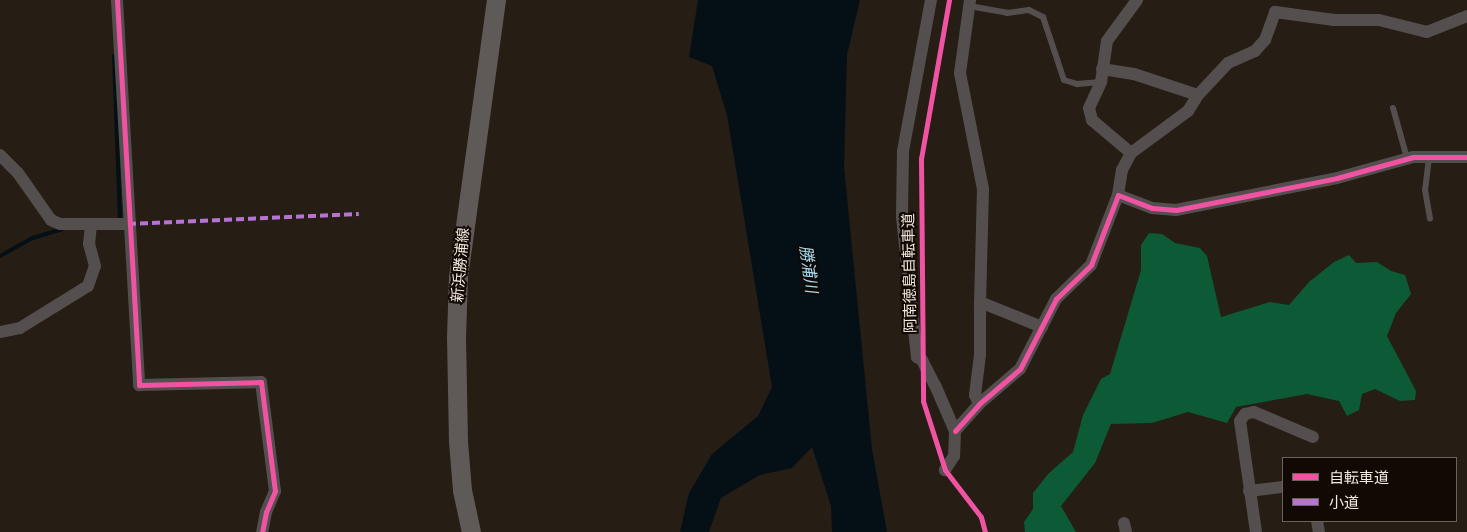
<!DOCTYPE html>
<meta charset="utf-8">
<style>
body{margin:0}
#map{position:relative;width:1467px;height:532px;overflow:hidden;background:#261d15;font-family:"PT Sans","Noto Sans JP",sans-serif}
div>[style]{position:absolute}
[style*='--x']{left:calc(var(--x)*1px);top:calc(var(--y)*1px);width:calc(var(--w)*1px);rotate:calc(var(--a)*1deg)}
.forest>*{inset:0;background:#0c5a36}
.water>*{inset:0;background:#051016}
.stream>*{height:4px;margin:-2px;padding:0 2px;transform-origin:2px;border-radius:2px;background:#051016}
.service>*{height:6px;margin:-3px;padding:0 3px;transform-origin:3px;border-radius:3px;background:#544f4e}
.minor>*{height:12px;margin:-6px;padding:0 6px;transform-origin:6px;border-radius:6px;background:#544f4e}
.secondary>*{height:19px;margin:-9.5px;padding:0 9.5px;transform-origin:9.5px;border-radius:9.5px;background:#5f5a58}
.quiet>*{height:4px;margin-top:-2px;transform-origin:0;background:repeating-linear-gradient(90deg,#b673d3 0 8px,transparent 0 12px)}
.cycleway>*{height:5px;margin:-2.5px;padding:0 2.5px;transform-origin:2.5px;border-radius:2.5px;background:#f153a3}
span{translate:-50% -50%;white-space:nowrap;text-align:center;line-height:1.15;-webkit-text-stroke:4px #100904;paint-order:stroke}
.street-label{font-size:15px;color:#f4e9df}
.water-label{font-size:16px;color:#a6dbf2;font-style:italic}
.legend{position:absolute;left:1282px;top:457px;width:175px;height:65px;box-sizing:border-box;background:#100904;border:1px solid #6b635c;margin:0;padding:6px 9px;list-style:none;font-size:15px;color:#f4e9df}
.legend li{display:flex;align-items:center;gap:10px;height:25px}
.legend b{width:25px;border:1px solid #6b635c}
</style>
<div id="map">
<div class="forest">
<div style="clip-path:polygon(1149px 233px,1162px 234px,1175px 243px,1200px 248px,1207px 256px,1221px 317px,1270px 302px,1289px 305px,1309px 282px,1334px 262px,1349px 255px,1356px 263px,1377px 262px,1391px 271px,1405px 275px,1411px 294px,1396px 313px,1387px 336px,1416px 391px,1415px 400px,1400px 401px,1375px 389px,1362px 394px,1359px 410px,1347px 416px,1339px 401px,1307px 394px,1236px 407px,1227px 423px,1188px 412px,1152px 423px,1111px 424px,1095px 463px,1061px 506px,1076px 532px,1025px 532px,1024px 522px,1033px 509px,1033px 493px,1048px 474px,1073px 452px,1083px 415px,1101px 379px,1110px 374px,1141px 270px,1141px 245px)"></div>
</div>
<div class="water">
<div style="clip-path:polygon(698px 0,860px 0,847px 55px,844px 167px,872px 449px,887px 532px,832px 532px,831px 506px,812px 447px,792px 468px,760px 475px,721px 498px,709px 532px,680px 532px,689px 493px,712px 454px,758px 416px,772px 387px,727px 115px,712px 66px,689px 57px)"></div>
</div>
<div class="stream">
<div style="--x:114;--y:56;--w:165;--a:87.9"></div>
<div style="--x:0;--y:256;--w:38;--a:-29"></div>
<div style="--x:33;--y:238;--w:30;--a:-17"></div>
</div>
<div class="service">
<div style="--x:969;--y:6;--w:39;--a:10"></div>
<div style="--x:1007;--y:13;--w:22;--a:-8"></div>
<div style="--x:1029;--y:10;--w:16;--a:27"></div>
<div style="--x:1043;--y:17;--w:66;--a:71.6"></div>
<div style="--x:1064;--y:80;--w:14;--a:17"></div>
<div style="--x:1077;--y:84;--w:24;--a:-5"></div>
<div style="--x:1393;--y:108;--w:52;--a:74.4"></div>
<div style="--x:1429;--y:158;--w:32;--a:97"></div>
<div style="--x:1425;--y:190;--w:29;--a:80"></div>
</div>
<div class="minor">
<div style="--x:117;--y:0;--w:386;--a:86.7"></div>
<div style="--x:139;--y:385;--w:122;--a:-1.4"></div>
<div style="--x:261;--y:382;--w:110;--a:82.7"></div>
<div style="--x:275;--y:491;--w:23;--a:113"></div>
<div style="--x:266;--y:512;--w:20;--a:101"></div>
<div style="--x:931;--y:0;--w:154;--a:100.5"></div>
<div style="--x:903;--y:151;--w:66;--a:90.9"></div>
<div style="--x:902;--y:217;--w:141;--a:83.9"></div>
<div style="--x:917;--y:357;--w:6;--a:31"></div>
<div style="--x:922;--y:360;--w:28;--a:63"></div>
<div style="--x:935;--y:385;--w:50;--a:66.5"></div>
<div style="--x:955;--y:431;--w:25;--a:92"></div>
<div style="--x:954;--y:456;--w:17;--a:123"></div>
<div style="--x:970;--y:0;--w:74;--a:97.8"></div>
<div style="--x:960;--y:73;--w:118;--a:78.8"></div>
<div style="--x:983;--y:189;--w:113;--a:91.5"></div>
<div style="--x:1102;--y:69;--w:32;--a:9"></div>
<div style="--x:1134;--y:74;--w:67;--a:18.2"></div>
<div style="--x:1131;--y:153;--w:51;--a:-139.8"></div>
<div style="--x:1092;--y:120;--w:12;--a:-104"></div>
<div style="--x:1089;--y:108;--w:29;--a:-65"></div>
<div style="--x:1101;--y:82;--w:41;--a:-81.7"></div>
<div style="--x:1107;--y:41;--w:51;--a:-53.8"></div>
<div style="--x:0;--y:155;--w:25;--a:45"></div>
<div style="--x:18;--y:173;--w:57;--a:54.9"></div>
<div style="--x:51;--y:220;--w:10;--a:24"></div>
<div style="--x:60;--y:224;--w:68;--a:0"></div>
<div style="--x:1118;--y:195;--w:25;--a:-81"></div>
<div style="--x:1122;--y:170;--w:19;--a:-62"></div>
<div style="--x:1131;--y:153;--w:71;--a:-36.4"></div>
<div style="--x:1188;--y:111;--w:19;--a:-58"></div>
<div style="--x:1198;--y:95;--w:44;--a:-46.8"></div>
<div style="--x:1228;--y:63;--w:30;--a:-24"></div>
<div style="--x:1255;--y:51;--w:15;--a:-48"></div>
<div style="--x:1265;--y:40;--w:30;--a:-70"></div>
<div style="--x:1275;--y:12;--w:60;--a:7.7"></div>
<div style="--x:1334;--y:20;--w:45;--a:0"></div>
<div style="--x:1379;--y:20;--w:49;--a:14"></div>
<div style="--x:1427;--y:32;--w:43;--a:-21.8"></div>
<div style="--x:0;--y:332;--w:20;--a:-11"></div>
<div style="--x:20;--y:328;--w:80;--a:-31.7"></div>
<div style="--x:88;--y:286;--w:21;--a:-71"></div>
<div style="--x:95;--y:266;--w:23;--a:-105"></div>
<div style="--x:89;--y:244;--w:19;--a:-84"></div>
<div style="--x:979;--y:404;--w:10;--a:-114"></div>
<div style="--x:975;--y:395;--w:40;--a:-82.9"></div>
<div style="--x:980;--y:355;--w:53;--a:-90"></div>
<div style="--x:980;--y:302;--w:67;--a:22"></div>
<div style="--x:955;--y:431;--w:36;--a:-48"></div>
<div style="--x:979;--y:404;--w:54;--a:-40.5"></div>
<div style="--x:1020;--y:369;--w:79;--a:-62.8"></div>
<div style="--x:1056;--y:299;--w:49;--a:-44.2"></div>
<div style="--x:1091;--y:265;--w:75;--a:-68.9"></div>
<div style="--x:1118;--y:195;--w:36;--a:21"></div>
<div style="--x:1152;--y:208;--w:24;--a:5"></div>
<div style="--x:1176;--y:210;--w:164;--a:-11.2"></div>
<div style="--x:1337;--y:178;--w:79;--a:-15.4"></div>
<div style="--x:1413;--y:157;--w:54;--a:0"></div>
<div style="--x:1249;--y:491;--w:34;--a:-7"></div>
<div style="--x:1317;--y:521;--w:11;--a:80"></div>
<div style="--x:1124;--y:523;--w:9;--a:77"></div>
<div style="--x:1256;--y:532;--w:112;--a:-98.2"></div>
<div style="--x:1240;--y:421;--w:9;--a:-54"></div>
<div style="--x:1245;--y:414;--w:9;--a:-13"></div>
<div style="--x:1254;--y:412;--w:64;--a:23"></div>
</div>
<div class="secondary">
<div style="--x:471;--y:532;--w:43;--a:-102.1"></div>
<div style="--x:462;--y:490;--w:49;--a:-94.7"></div>
<div style="--x:458;--y:441;--w:104;--a:-91.1"></div>
<div style="--x:456;--y:337;--w:60;--a:-88.1"></div>
<div style="--x:458;--y:277;--w:280;--a:-82.2"></div>
</div>
<div class="quiet">
<div style="--x:128;--y:224;--w:231;--a:-2.5"></div>
</div>
<div class="cycleway">
<div style="--x:117;--y:0;--w:386;--a:86.7"></div>
<div style="--x:139;--y:385;--w:122;--a:-1.4"></div>
<div style="--x:261;--y:382;--w:110;--a:82.7"></div>
<div style="--x:275;--y:491;--w:23;--a:113"></div>
<div style="--x:266;--y:512;--w:20;--a:101"></div>
<div style="--x:949;--y:0;--w:160;--a:100"></div>
<div style="--x:921;--y:158;--w:243;--a:89.5"></div>
<div style="--x:923;--y:401;--w:72;--a:72.3"></div>
<div style="--x:945;--y:470;--w:59;--a:52.5"></div>
<div style="--x:981;--y:517;--w:16;--a:75"></div>
<div style="--x:955;--y:431;--w:36;--a:-48"></div>
<div style="--x:979;--y:404;--w:54;--a:-40.5"></div>
<div style="--x:1020;--y:369;--w:79;--a:-62.8"></div>
<div style="--x:1056;--y:299;--w:49;--a:-44.2"></div>
<div style="--x:1091;--y:265;--w:75;--a:-68.9"></div>
<div style="--x:1118;--y:195;--w:36;--a:21"></div>
<div style="--x:1152;--y:208;--w:24;--a:5"></div>
<div style="--x:1176;--y:210;--w:164;--a:-11.2"></div>
<div style="--x:1337;--y:178;--w:79;--a:-15.4"></div>
<div style="--x:1413;--y:157;--w:54;--a:0"></div>
</div>
<div class="street-label">
<span style="left:460px;top:265px;rotate:-85deg">新浜勝浦線</span>
<span style="left:909px;top:273px;rotate:-91deg">阿南徳島自転車道</span>
</div>
<div class="water-label">
<span style="left:809px;top:269px;rotate:82deg">勝浦川</span>
</div>
<ul class="legend">
<li><b style="height:6px;background:#f153a3"></b>自転車道</li>
<li><b style="height:6px;background:#b673d3"></b>小道</li>
</ul>
</div>
